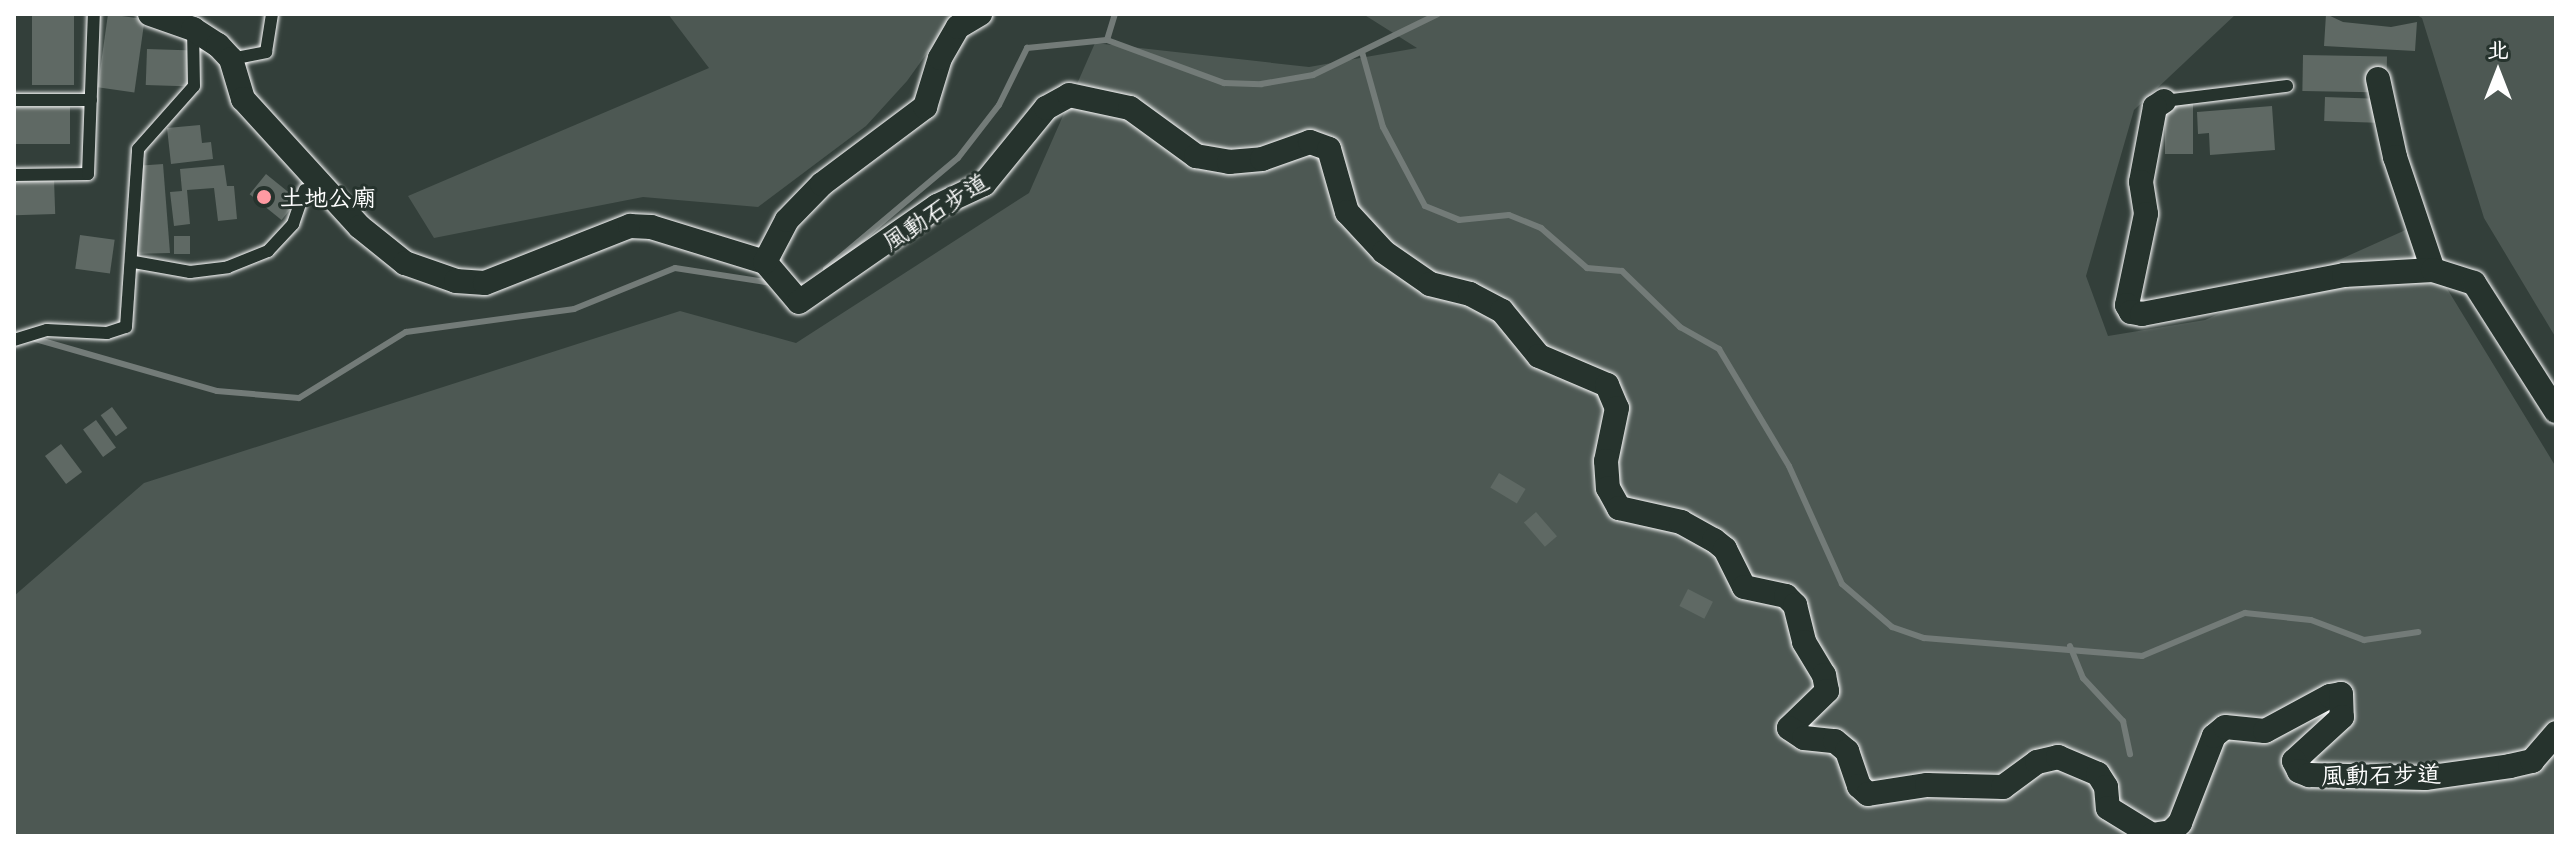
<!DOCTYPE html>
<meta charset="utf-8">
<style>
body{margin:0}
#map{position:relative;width:2570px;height:850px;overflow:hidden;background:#333f3a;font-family:"Playpen Sans","LXGW WenKai TC",sans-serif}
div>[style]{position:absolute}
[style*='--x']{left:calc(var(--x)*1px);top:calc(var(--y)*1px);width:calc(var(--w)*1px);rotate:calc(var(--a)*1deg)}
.green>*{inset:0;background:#4d5853}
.stream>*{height:6px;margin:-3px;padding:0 3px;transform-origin:3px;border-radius:3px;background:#737b78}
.building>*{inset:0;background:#5f6964;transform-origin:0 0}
.roads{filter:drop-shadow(0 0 2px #fff) drop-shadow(0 0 2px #fff)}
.lane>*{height:12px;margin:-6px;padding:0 6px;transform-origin:6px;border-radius:6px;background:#26332d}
.street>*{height:24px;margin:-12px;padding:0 12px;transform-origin:12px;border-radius:12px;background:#26332d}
.dots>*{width:22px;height:22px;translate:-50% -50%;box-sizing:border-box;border:4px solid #26332d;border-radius:50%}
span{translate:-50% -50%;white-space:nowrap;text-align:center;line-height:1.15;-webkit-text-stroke:6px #26332d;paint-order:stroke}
.poi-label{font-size:24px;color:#fff}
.left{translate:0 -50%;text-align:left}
.street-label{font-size:24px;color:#fff}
.frame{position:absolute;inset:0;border:16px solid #fff;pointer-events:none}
.north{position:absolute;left:2458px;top:32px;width:80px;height:80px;-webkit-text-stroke:6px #26332d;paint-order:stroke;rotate:0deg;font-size:22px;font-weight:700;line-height:32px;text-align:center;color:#fff}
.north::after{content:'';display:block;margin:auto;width:28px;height:36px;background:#fff;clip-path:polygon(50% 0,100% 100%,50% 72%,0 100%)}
</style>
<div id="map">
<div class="green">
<div style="clip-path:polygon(668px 14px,955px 14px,907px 81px,866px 126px,758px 207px,643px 197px,434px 238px,408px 196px,709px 68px)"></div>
<div style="clip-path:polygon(1363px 14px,2236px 14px,2134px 110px,2086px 276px,2108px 336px,2205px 320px,2410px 228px,2556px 467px,2556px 836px,14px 836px,14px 596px,144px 483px,680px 311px,796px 343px,1029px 193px,1095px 43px,1309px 67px,1417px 48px)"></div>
<div style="clip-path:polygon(2415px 14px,2556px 14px,2556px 338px,2484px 218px,2422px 18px)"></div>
</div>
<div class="stream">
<div style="--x:1107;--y:40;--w:27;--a:-73"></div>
<div style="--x:1362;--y:52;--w:78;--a:74.4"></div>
<div style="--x:1383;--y:127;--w:89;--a:62"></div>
<div style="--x:1425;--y:206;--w:37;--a:22"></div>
<div style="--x:1459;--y:220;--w:50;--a:-5.7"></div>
<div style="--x:1509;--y:215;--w:35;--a:22"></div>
<div style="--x:1541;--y:228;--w:61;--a:41"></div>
<div style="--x:1587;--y:268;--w:35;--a:5"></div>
<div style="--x:1622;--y:271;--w:81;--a:44"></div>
<div style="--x:1680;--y:327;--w:45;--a:29.4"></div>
<div style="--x:1719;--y:349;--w:136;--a:59.1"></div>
<div style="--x:1789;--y:466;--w:129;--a:65.8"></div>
<div style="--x:1842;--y:584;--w:66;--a:40.7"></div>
<div style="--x:1892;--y:627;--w:34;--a:19"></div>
<div style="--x:1924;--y:638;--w:219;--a:4.7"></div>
<div style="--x:2142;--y:656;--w:112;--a:-22.7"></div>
<div style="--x:2245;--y:613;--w:66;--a:6.1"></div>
<div style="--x:2311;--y:620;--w:57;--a:20.7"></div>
<div style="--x:2364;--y:640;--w:55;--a:-8.4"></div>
<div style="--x:826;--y:269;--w:172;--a:-40.1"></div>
<div style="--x:958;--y:158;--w:67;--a:-52.3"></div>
<div style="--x:999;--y:105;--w:64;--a:-63.8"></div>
<div style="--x:1027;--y:48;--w:80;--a:-5.7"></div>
<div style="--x:1107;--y:40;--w:125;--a:20.2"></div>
<div style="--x:1224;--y:83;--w:37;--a:2"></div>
<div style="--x:1261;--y:84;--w:53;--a:-9.8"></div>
<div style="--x:1313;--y:75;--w:139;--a:-26"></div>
<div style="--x:32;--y:338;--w:192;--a:16"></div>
<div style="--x:217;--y:391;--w:82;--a:4.9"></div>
<div style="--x:299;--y:398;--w:126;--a:-31.7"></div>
<div style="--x:406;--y:332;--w:170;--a:-7.8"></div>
<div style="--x:574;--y:309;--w:109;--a:-22.1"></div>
<div style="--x:675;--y:268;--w:98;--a:8.8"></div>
<div style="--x:2070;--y:646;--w:35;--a:68"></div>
<div style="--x:2083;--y:678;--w:59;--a:47.1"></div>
<div style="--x:2123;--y:721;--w:34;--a:78"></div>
</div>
<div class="building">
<div style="left:32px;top:14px;width:42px;height:71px"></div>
<div style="left:108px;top:14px;width:37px;height:74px;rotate:8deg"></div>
<div style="clip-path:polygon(2326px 14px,2343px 22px,2391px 27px,2417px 22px,2415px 51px,2324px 46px)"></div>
<div style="left:147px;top:49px;width:46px;height:36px;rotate:2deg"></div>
<div style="left:2303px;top:55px;width:84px;height:36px;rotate:1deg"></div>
<div style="left:2325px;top:97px;width:59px;height:24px;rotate:2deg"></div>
<div style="left:2165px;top:103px;width:28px;height:51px"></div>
<div style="clip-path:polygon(2272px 106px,2275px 150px,2210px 155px,2209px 133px,2198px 134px,2197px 112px)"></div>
<div style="left:70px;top:107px;width:37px;height:56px;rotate:90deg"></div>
<div style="clip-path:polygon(200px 125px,202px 143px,211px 142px,213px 159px,171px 164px,167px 128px)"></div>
<div style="clip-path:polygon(163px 164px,170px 253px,131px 254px,135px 166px)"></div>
<div style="clip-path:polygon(224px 165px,227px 186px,234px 186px,237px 219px,218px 221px,214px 188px,187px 190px,190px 224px,174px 226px,170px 192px,182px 191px,180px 169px)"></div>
<div style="left:266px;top:174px;width:41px;height:26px;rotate:39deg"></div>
<div style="left:54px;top:179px;width:35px;height:40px;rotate:88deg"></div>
<div style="left:80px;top:235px;width:35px;height:34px;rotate:8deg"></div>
<div style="left:174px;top:236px;width:16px;height:18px"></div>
<div style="left:112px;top:407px;width:26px;height:14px;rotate:54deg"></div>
<div style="left:96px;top:420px;width:34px;height:16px;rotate:54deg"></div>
<div style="left:61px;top:444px;width:35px;height:20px;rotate:53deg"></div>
<div style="left:1499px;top:473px;width:31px;height:17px;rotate:31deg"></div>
<div style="left:1536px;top:512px;width:32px;height:16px;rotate:49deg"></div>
<div style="left:1688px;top:589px;width:28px;height:19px;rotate:27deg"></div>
</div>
<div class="roads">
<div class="lane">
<div style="--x:231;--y:59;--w:36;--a:-11"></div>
<div style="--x:266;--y:52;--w:38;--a:-81"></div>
<div style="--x:14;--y:100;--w:77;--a:0"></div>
<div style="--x:2164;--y:101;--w:124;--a:-7"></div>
<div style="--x:14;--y:175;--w:74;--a:-0.8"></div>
<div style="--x:88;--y:174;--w:160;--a:-87.9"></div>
<div style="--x:134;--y:262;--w:57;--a:10.1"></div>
<div style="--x:190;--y:272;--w:38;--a:-7"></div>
<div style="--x:228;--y:267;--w:43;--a:-21.8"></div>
<div style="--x:268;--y:251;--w:37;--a:-47"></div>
<div style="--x:293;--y:224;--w:36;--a:-71"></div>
<div style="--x:14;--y:340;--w:34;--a:-17"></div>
<div style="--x:47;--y:330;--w:60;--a:2.9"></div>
<div style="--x:107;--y:333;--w:20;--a:-18"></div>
<div style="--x:126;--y:327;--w:178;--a:-86.1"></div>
<div style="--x:138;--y:149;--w:84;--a:-48.4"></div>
<div style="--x:194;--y:86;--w:57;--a:-91"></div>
</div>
<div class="street">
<div style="--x:150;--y:14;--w:46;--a:19.2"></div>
<div style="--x:193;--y:29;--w:30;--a:33"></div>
<div style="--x:218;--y:45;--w:19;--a:47"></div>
<div style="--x:231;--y:59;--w:42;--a:73.3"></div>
<div style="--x:243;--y:99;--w:173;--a:47.6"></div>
<div style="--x:360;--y:227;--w:58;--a:38.7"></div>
<div style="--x:405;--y:263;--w:54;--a:19.4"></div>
<div style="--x:456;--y:281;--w:29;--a:4"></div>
<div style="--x:485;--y:283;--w:156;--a:-21.5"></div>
<div style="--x:630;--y:226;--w:21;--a:3"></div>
<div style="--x:651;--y:227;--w:119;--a:17.1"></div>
<div style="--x:2378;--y:79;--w:80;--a:77.7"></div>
<div style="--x:2395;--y:157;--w:119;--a:71.4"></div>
<div style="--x:2164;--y:101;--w:11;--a:146"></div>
<div style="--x:2155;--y:107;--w:76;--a:100.6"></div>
<div style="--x:2141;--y:182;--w:32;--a:81"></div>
<div style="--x:2146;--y:214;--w:93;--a:101.8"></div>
<div style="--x:2127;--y:305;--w:8;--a:60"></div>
<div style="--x:2131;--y:312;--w:11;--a:10"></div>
<div style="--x:2142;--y:314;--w:206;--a:-10.9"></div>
<div style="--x:2344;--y:275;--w:89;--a:-3.2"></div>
<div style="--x:2433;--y:270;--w:43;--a:17.6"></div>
<div style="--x:2474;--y:283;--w:152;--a:57.4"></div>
<div style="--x:765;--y:262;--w:52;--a:49.6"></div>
<div style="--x:799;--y:302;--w:168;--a:-34.8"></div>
<div style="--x:937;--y:206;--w:52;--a:-25.1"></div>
<div style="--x:984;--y:184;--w:98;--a:-50.8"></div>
<div style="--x:1046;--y:108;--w:26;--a:-29"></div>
<div style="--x:1069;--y:95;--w:62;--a:12"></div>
<div style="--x:1130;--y:108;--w:82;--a:36"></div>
<div style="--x:1196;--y:156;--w:34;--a:10"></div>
<div style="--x:1229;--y:162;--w:33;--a:-5"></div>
<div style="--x:1262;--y:159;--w:51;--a:-19.5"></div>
<div style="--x:1310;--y:142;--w:20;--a:20"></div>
<div style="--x:1329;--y:149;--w:66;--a:74.1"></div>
<div style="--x:1347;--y:212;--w:54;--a:47.2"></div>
<div style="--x:1384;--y:252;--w:56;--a:34.8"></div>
<div style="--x:1430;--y:284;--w:41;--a:14"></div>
<div style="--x:1470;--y:294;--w:36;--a:28"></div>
<div style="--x:1502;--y:311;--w:58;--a:50.6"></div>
<div style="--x:1539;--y:356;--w:74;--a:23.1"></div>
<div style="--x:1607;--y:385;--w:25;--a:67"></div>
<div style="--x:1617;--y:408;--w:54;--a:101.7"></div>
<div style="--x:1606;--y:461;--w:27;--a:86"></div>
<div style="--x:1608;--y:488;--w:23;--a:61"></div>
<div style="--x:1619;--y:508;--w:64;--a:12.7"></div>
<div style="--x:1681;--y:522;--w:38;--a:29"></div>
<div style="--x:1714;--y:540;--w:14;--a:39"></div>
<div style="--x:1725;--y:549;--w:42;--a:63.4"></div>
<div style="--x:1744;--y:587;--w:43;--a:12.1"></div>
<div style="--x:1786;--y:596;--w:13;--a:45"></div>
<div style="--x:1795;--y:605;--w:38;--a:76"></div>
<div style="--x:1804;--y:642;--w:39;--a:59"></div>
<div style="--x:1824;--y:675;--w:16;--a:79"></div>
<div style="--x:1827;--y:691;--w:53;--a:135.8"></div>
<div style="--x:1789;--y:728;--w:18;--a:34"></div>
<div style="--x:1804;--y:738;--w:31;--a:6"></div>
<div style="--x:1835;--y:741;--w:16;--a:40"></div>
<div style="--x:1847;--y:751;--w:37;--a:71"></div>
<div style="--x:1859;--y:786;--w:12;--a:42"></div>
<div style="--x:1868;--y:794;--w:60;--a:-8.7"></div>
<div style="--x:1927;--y:785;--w:76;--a:1.5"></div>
<div style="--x:2003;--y:787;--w:42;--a:-36.3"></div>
<div style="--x:2037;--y:762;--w:22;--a:-13"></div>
<div style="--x:2058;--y:757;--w:43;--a:23"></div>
<div style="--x:2098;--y:774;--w:15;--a:58"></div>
<div style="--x:2106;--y:787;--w:21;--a:85"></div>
<div style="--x:2108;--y:808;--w:52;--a:31.5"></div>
<div style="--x:2152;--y:835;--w:19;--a:-9"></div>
<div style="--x:2171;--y:832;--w:13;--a:-45"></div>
<div style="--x:2180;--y:823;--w:93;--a:-68.7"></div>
<div style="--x:2214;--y:736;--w:14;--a:-39"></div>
<div style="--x:2225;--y:727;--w:40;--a:5.7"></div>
<div style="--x:2265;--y:731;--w:74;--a:-28.3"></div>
<div style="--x:2330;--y:696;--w:11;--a:-10"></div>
<div style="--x:2341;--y:694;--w:23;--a:88"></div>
<div style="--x:2342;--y:717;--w:65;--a:137.5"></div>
<div style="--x:2294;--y:761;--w:11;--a:63"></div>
<div style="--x:2299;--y:771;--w:11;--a:22"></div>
<div style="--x:2309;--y:775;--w:116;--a:1.5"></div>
<div style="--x:2425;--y:778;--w:86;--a:-8"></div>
<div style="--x:2510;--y:766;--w:23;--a:-13"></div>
<div style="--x:2532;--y:761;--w:37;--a:-49"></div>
<div style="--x:765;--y:262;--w:47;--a:-62.4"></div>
<div style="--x:787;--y:220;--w:50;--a:-45.8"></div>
<div style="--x:822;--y:184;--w:129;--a:-36.8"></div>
<div style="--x:925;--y:107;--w:51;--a:-73"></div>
<div style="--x:940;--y:58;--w:36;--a:-60"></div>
<div style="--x:958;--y:27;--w:26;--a:-31"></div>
</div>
</div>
<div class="dots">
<div style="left:264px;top:197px;background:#ff9aa2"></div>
</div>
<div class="poi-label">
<span class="left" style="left:280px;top:197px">土地公廟</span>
</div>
<div class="street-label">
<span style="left:935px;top:211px;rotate:-33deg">風動石步道</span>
<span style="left:2381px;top:774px;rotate:-1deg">風動石步道</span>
</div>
<div class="frame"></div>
<div class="north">北</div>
</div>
